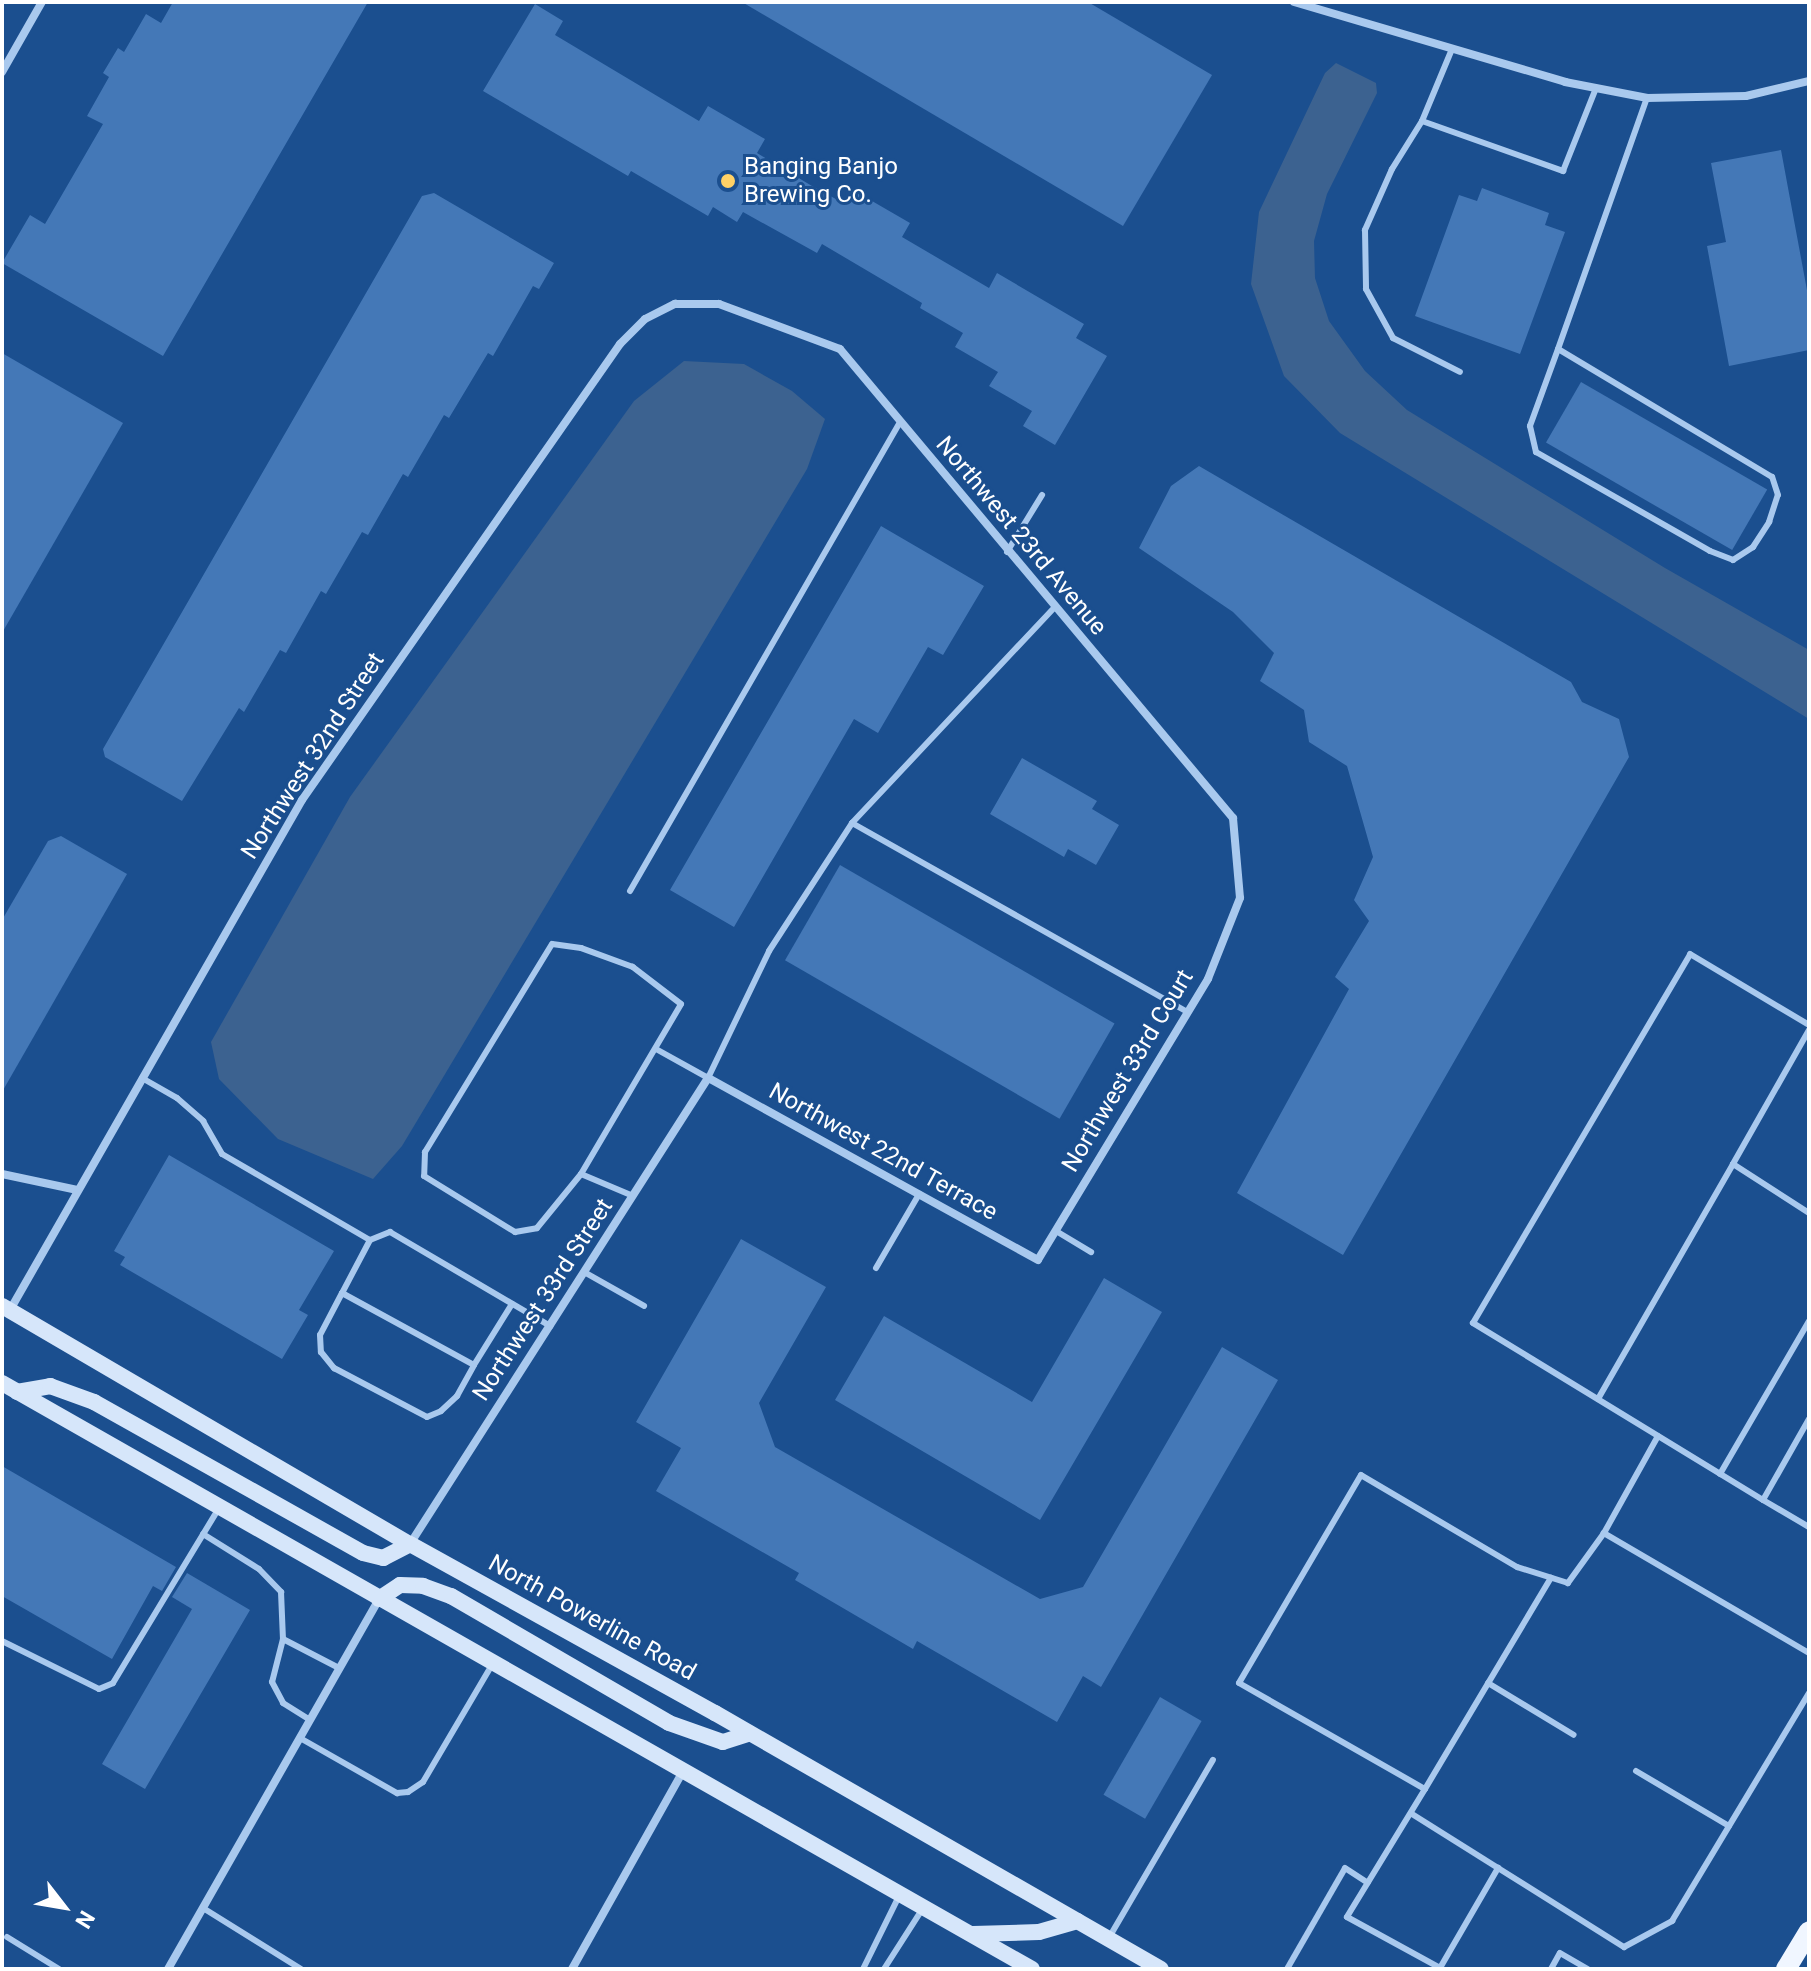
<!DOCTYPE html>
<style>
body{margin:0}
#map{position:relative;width:1811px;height:1971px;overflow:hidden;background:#1b4f8f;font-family:Roboto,sans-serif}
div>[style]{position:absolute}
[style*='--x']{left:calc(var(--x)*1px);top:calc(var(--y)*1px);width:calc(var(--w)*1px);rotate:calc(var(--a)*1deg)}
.water>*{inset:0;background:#3c6290}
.building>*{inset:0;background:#4478b7;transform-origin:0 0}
.service>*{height:6px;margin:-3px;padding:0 3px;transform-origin:3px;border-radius:3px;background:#a9c9ee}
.minor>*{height:8px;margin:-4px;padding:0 4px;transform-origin:4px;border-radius:4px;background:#a9c9ee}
.secondary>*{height:16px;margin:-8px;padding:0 8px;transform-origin:8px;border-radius:8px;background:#d6e6fa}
.primary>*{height:20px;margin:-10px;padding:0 10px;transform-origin:10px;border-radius:10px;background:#f0f6ff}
.dots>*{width:22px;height:22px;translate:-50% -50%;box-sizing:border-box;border:4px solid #1b4f8f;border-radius:50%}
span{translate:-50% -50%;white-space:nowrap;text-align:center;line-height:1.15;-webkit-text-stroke:6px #1b4f8f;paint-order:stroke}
.poi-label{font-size:24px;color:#fff}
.left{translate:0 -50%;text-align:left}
.street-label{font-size:24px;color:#fff}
.frame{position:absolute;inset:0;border:4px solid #fff;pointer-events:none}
.north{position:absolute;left:24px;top:1867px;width:80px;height:80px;-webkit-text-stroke:6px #1b4f8f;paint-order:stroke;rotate:121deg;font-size:22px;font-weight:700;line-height:32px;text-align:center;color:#fff}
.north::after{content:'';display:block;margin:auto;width:28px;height:36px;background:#fff;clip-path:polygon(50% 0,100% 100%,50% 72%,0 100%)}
</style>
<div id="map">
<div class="water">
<div style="clip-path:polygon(1336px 63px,1376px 83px,1377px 93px,1327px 194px,1314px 241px,1315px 278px,1329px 321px,1365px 371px,1407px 410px,1665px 568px,1809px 650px,1809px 719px,1340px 433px,1284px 376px,1251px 284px,1259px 212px,1325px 73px)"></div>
<div style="clip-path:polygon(684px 361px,744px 364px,792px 391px,825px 419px,807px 469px,402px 1146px,373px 1179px,278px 1139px,219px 1079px,211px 1042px,350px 797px,634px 401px)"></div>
</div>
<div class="building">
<div style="clip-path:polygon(173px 2px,368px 2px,163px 356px,2px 263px,30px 215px,45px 224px,103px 124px,87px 116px,109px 77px,103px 73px,118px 48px,124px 52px,146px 14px,161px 23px)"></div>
<div style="clip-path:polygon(742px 2px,1088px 2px,1212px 75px,1123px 226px)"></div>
<div style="clip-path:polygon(535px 4px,563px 21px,555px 35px,699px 121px,708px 106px,765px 139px,757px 153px,812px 186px,845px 204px,853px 190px,910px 223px,902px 237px,989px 288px,997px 273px,1084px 324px,1076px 338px,1107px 356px,1055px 445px,1023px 426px,1032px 411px,989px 386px,998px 372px,955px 347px,963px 333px,920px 308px,922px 303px,822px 244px,817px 253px,743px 212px,737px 222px,713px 207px,708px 216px,631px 171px,628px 176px,483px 91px)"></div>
<div style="clip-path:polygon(1781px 150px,1809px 301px,1809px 350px,1729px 366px,1707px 246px,1726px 242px,1711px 163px)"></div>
<div style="clip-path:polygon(1482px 188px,1549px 213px,1545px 225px,1565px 232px,1520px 354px,1415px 316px,1459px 195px,1477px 201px)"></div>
<div style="clip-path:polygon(434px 193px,554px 263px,539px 289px,533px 286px,493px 356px,488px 353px,449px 418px,444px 415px,408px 477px,403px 474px,368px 535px,362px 532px,326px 594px,321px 591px,286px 653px,280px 650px,244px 712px,239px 708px,182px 801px,105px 757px,103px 749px,422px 196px)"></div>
<div style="clip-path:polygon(2px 353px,123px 423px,2px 633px)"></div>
<div style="left:1581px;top:382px;width:215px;height:70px;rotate:30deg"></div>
<div style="clip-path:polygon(1199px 466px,1571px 682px,1582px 702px,1619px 719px,1629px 757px,1343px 1255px,1237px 1193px,1349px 989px,1335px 977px,1369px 921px,1354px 900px,1373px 857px,1347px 766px,1309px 742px,1304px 710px,1260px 681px,1274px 653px,1233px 612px,1139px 548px,1171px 486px)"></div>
<div style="clip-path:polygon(881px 526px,984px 586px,943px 655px,928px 647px,878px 733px,854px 719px,734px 927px,670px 890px)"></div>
<div style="clip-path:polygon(1022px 758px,1097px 801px,1092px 809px,1119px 825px,1096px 865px,1068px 849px,1064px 857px,990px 814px)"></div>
<div style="clip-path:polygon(61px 836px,127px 874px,2px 1092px,2px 920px,48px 841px)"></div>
<div style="left:840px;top:865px;width:317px;height:110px;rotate:30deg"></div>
<div style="clip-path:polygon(169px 1155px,334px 1251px,299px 1310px,308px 1315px,282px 1359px,120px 1265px,125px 1257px,114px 1251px)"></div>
<div style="clip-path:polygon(741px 1239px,826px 1287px,759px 1403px,775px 1447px,1040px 1599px,1083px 1587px,1222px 1347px,1278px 1380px,1101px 1687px,1083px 1676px,1057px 1722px,917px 1641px,913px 1649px,795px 1580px,799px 1573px,656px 1491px,681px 1448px,636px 1422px)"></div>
<div style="clip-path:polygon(1104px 1278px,1162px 1312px,1040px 1520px,835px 1400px,884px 1316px,1032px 1402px)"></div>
<div style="clip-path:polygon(2px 1466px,176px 1567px,162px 1591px,153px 1586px,112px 1659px,2px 1596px)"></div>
<div style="clip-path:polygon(187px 1573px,250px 1610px,145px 1789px,102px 1764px,192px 1609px,172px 1597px)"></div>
<div style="left:1160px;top:1697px;width:48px;height:113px;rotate:30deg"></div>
</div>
<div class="service">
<div style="--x:1452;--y:49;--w:78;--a:112.6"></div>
<div style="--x:1422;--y:121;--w:150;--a:19.5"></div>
<div style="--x:1563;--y:171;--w:89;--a:-68.3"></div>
<div style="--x:1422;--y:121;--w:57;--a:122"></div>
<div style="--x:1392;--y:169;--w:67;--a:113.9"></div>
<div style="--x:1365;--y:230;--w:59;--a:89"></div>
<div style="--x:1366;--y:289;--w:56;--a:61.1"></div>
<div style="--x:1393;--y:338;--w:75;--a:26.9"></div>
<div style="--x:1558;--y:349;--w:82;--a:110"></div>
<div style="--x:1530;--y:426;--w:27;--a:77"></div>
<div style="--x:1536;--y:452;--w:200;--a:29.6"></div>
<div style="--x:1710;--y:551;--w:25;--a:21"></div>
<div style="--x:1733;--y:560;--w:24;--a:-33"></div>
<div style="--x:1753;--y:547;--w:30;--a:-57"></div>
<div style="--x:1769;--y:522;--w:28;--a:-72"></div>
<div style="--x:1778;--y:495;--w:19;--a:-108"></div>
<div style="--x:1772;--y:477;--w:249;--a:-149.1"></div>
<div style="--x:1558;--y:349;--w:266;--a:-70.5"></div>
<div style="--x:1007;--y:552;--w:67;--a:-58.4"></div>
<div style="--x:852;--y:823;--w:385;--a:29.4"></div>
<div style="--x:630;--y:891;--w:541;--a:-60.07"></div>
<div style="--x:1809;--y:1030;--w:154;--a:119.6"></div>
<div style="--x:1733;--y:1164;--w:90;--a:32.8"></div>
<div style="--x:656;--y:1049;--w:60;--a:29.1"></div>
<div style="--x:708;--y:1078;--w:141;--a:-64.3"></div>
<div style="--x:769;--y:951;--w:153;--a:-57"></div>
<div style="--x:852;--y:823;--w:295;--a:-46.8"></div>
<div style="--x:142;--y:1078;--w:40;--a:29.7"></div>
<div style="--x:177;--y:1098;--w:35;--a:41"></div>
<div style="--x:203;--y:1121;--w:38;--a:60"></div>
<div style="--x:222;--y:1154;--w:171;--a:30.2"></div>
<div style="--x:370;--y:1240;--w:22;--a:-22"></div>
<div style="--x:390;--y:1232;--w:186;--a:30.4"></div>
<div style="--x:581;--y:1174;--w:197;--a:-59.5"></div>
<div style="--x:681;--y:1004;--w:61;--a:-142.4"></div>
<div style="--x:633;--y:967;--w:55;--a:-159.9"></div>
<div style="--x:581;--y:948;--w:29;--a:-172"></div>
<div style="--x:552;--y:944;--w:244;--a:121.4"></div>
<div style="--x:425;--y:1152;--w:24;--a:92"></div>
<div style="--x:424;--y:1176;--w:107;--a:31.6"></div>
<div style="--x:515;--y:1232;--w:22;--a:-10"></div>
<div style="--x:537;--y:1228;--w:70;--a:-50.8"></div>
<div style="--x:581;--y:1174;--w:56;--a:22.9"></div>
<div style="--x:1056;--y:1231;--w:41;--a:31"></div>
<div style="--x:370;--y:1240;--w:60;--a:117.8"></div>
<div style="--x:342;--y:1293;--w:150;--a:28.6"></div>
<div style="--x:474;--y:1365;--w:72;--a:-58.1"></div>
<div style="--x:876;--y:1268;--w:86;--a:-59.8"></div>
<div style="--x:584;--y:1272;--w:69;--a:29.5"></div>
<div style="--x:342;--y:1293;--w:47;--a:117.6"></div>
<div style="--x:320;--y:1335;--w:17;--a:87"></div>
<div style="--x:321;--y:1352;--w:21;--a:51"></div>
<div style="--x:334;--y:1368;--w:105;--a:27.8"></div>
<div style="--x:427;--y:1417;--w:15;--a:-23"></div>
<div style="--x:441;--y:1411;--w:22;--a:-43"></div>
<div style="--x:457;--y:1396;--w:35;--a:-61"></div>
<div style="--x:1598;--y:1399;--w:271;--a:-60.1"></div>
<div style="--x:1809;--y:1419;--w:93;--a:119.6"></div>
<div style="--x:1763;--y:1500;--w:53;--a:30.4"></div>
<div style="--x:1720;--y:1474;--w:177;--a:-59.8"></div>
<div style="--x:1763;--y:1500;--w:340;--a:-148.6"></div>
<div style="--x:1473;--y:1323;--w:428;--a:-59.5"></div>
<div style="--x:1690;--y:954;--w:139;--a:30.8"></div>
<div style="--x:1604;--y:1533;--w:111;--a:-60.9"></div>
<div style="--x:203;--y:1534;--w:66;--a:32"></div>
<div style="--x:259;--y:1569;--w:32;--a:46"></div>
<div style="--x:281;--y:1592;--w:47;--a:87.6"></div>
<div style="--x:283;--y:1639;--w:63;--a:27.4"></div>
<div style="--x:283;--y:1639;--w:44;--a:104.3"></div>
<div style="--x:272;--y:1682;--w:24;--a:62"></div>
<div style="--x:283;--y:1703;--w:32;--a:32"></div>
<div style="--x:2;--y:1641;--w:108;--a:26.3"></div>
<div style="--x:99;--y:1689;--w:15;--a:-23"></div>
<div style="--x:113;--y:1683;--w:205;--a:-58.8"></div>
<div style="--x:1809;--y:1653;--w:238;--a:-149.7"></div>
<div style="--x:1604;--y:1533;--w:62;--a:125.8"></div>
<div style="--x:1568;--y:1583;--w:53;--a:-162.6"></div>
<div style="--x:1517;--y:1567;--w:181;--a:-149.5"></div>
<div style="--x:1361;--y:1475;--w:241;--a:120.4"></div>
<div style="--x:1239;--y:1683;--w:214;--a:29.7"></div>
<div style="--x:1425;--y:1789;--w:150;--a:121.4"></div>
<div style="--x:1347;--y:1917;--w:106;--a:28.7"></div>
<div style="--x:1440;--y:1968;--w:116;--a:-59.9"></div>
<div style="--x:1498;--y:1868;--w:149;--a:32.1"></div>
<div style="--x:1624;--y:1947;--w:55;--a:-28.4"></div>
<div style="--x:1672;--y:1921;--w:266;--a:-59"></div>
<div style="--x:1488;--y:1683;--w:100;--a:31.2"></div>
<div style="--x:300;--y:1738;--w:112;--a:29.6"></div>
<div style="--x:397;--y:1793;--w:11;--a:-5"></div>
<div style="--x:408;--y:1792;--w:18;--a:-34"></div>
<div style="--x:423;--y:1782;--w:136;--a:-59.5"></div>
<div style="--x:1636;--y:1771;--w:108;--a:30.6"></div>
<div style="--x:1425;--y:1789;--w:246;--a:-59.2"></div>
<div style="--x:1412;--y:1814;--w:102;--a:32.1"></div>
<div style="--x:203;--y:1908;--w:115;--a:31.9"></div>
<div style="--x:1110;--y:1936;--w:204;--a:-59.7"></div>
<div style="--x:7;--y:1937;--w:61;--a:31.6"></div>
<div style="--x:863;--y:1969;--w:84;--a:-63.7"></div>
<div style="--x:884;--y:1969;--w:72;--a:-57.4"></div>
<div style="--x:1287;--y:1969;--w:116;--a:-60.1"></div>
<div style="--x:1345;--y:1868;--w:27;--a:33"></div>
<div style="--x:1551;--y:1969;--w:18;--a:-61"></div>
<div style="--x:1560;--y:1953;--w:32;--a:30"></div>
</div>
<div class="minor">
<div style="--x:1294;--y:2;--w:283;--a:16.4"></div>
<div style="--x:1565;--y:82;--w:84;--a:11"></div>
<div style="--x:1647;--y:98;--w:99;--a:-1.2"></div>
<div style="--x:1746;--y:96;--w:65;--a:-13.4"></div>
<div style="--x:2;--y:72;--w:81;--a:-60.3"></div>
<div style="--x:2;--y:1174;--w:77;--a:12"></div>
<div style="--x:10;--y:1310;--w:588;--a:-60.21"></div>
<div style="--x:302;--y:800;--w:556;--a:-55.11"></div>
<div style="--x:620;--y:344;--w:35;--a:-45"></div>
<div style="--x:645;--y:319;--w:34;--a:-27"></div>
<div style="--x:675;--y:304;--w:44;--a:0"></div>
<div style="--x:719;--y:304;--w:129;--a:20.4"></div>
<div style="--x:840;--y:349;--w:612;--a:50.04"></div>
<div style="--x:1233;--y:818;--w:80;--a:85"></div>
<div style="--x:1240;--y:898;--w:87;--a:111.6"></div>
<div style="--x:1208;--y:979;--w:328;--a:121.2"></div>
<div style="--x:1038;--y:1260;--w:377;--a:-151.1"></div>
<div style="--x:708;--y:1078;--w:553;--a:122.6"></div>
<div style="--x:168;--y:1969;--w:426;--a:-60.3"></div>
<div style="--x:572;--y:1969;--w:227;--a:-60.7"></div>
</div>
<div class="secondary">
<div style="--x:2;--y:1306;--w:472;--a:30.3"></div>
<div style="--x:410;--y:1544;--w:349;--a:29"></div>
<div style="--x:715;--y:1713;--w:514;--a:29.86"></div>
<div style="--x:2;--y:1383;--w:1185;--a:29.64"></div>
<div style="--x:17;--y:1392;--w:34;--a:-10"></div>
<div style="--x:50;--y:1386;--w:47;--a:20"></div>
<div style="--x:94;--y:1402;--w:308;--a:29.3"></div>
<div style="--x:363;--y:1553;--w:21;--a:14"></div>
<div style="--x:383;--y:1558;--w:30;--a:-27"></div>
<div style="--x:379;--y:1599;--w:25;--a:-34"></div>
<div style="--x:400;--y:1585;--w:23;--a:2"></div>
<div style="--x:423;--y:1586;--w:30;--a:20"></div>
<div style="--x:451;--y:1596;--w:252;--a:30.2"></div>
<div style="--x:669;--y:1723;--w:57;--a:19.4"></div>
<div style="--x:723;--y:1742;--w:28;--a:-18"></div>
<div style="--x:973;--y:1934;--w:66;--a:-1.7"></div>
<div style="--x:1039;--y:1932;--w:40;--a:-16"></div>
</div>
<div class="primary">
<div style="--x:1786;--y:1969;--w:44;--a:-58.8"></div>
</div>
<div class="dots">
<div style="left:728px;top:181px;background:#ffd166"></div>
</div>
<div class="poi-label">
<span class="left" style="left:744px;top:181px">Banging Banjo<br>Brewing Co.</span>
</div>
<div class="street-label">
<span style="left:1021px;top:536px;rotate:50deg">Northwest 23rd Avenue</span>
<span style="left:313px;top:756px;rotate:-57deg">Northwest 32nd Street</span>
<span style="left:1128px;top:1071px;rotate:-59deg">Northwest 33rd Court</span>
<span style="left:883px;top:1152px;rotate:29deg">Northwest 22nd Terrace</span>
<span style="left:543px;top:1300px;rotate:-57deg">Northwest 33rd Street</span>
<span style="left:592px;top:1618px;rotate:29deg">North Powerline Road</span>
</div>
<div class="frame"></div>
<div class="north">N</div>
</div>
